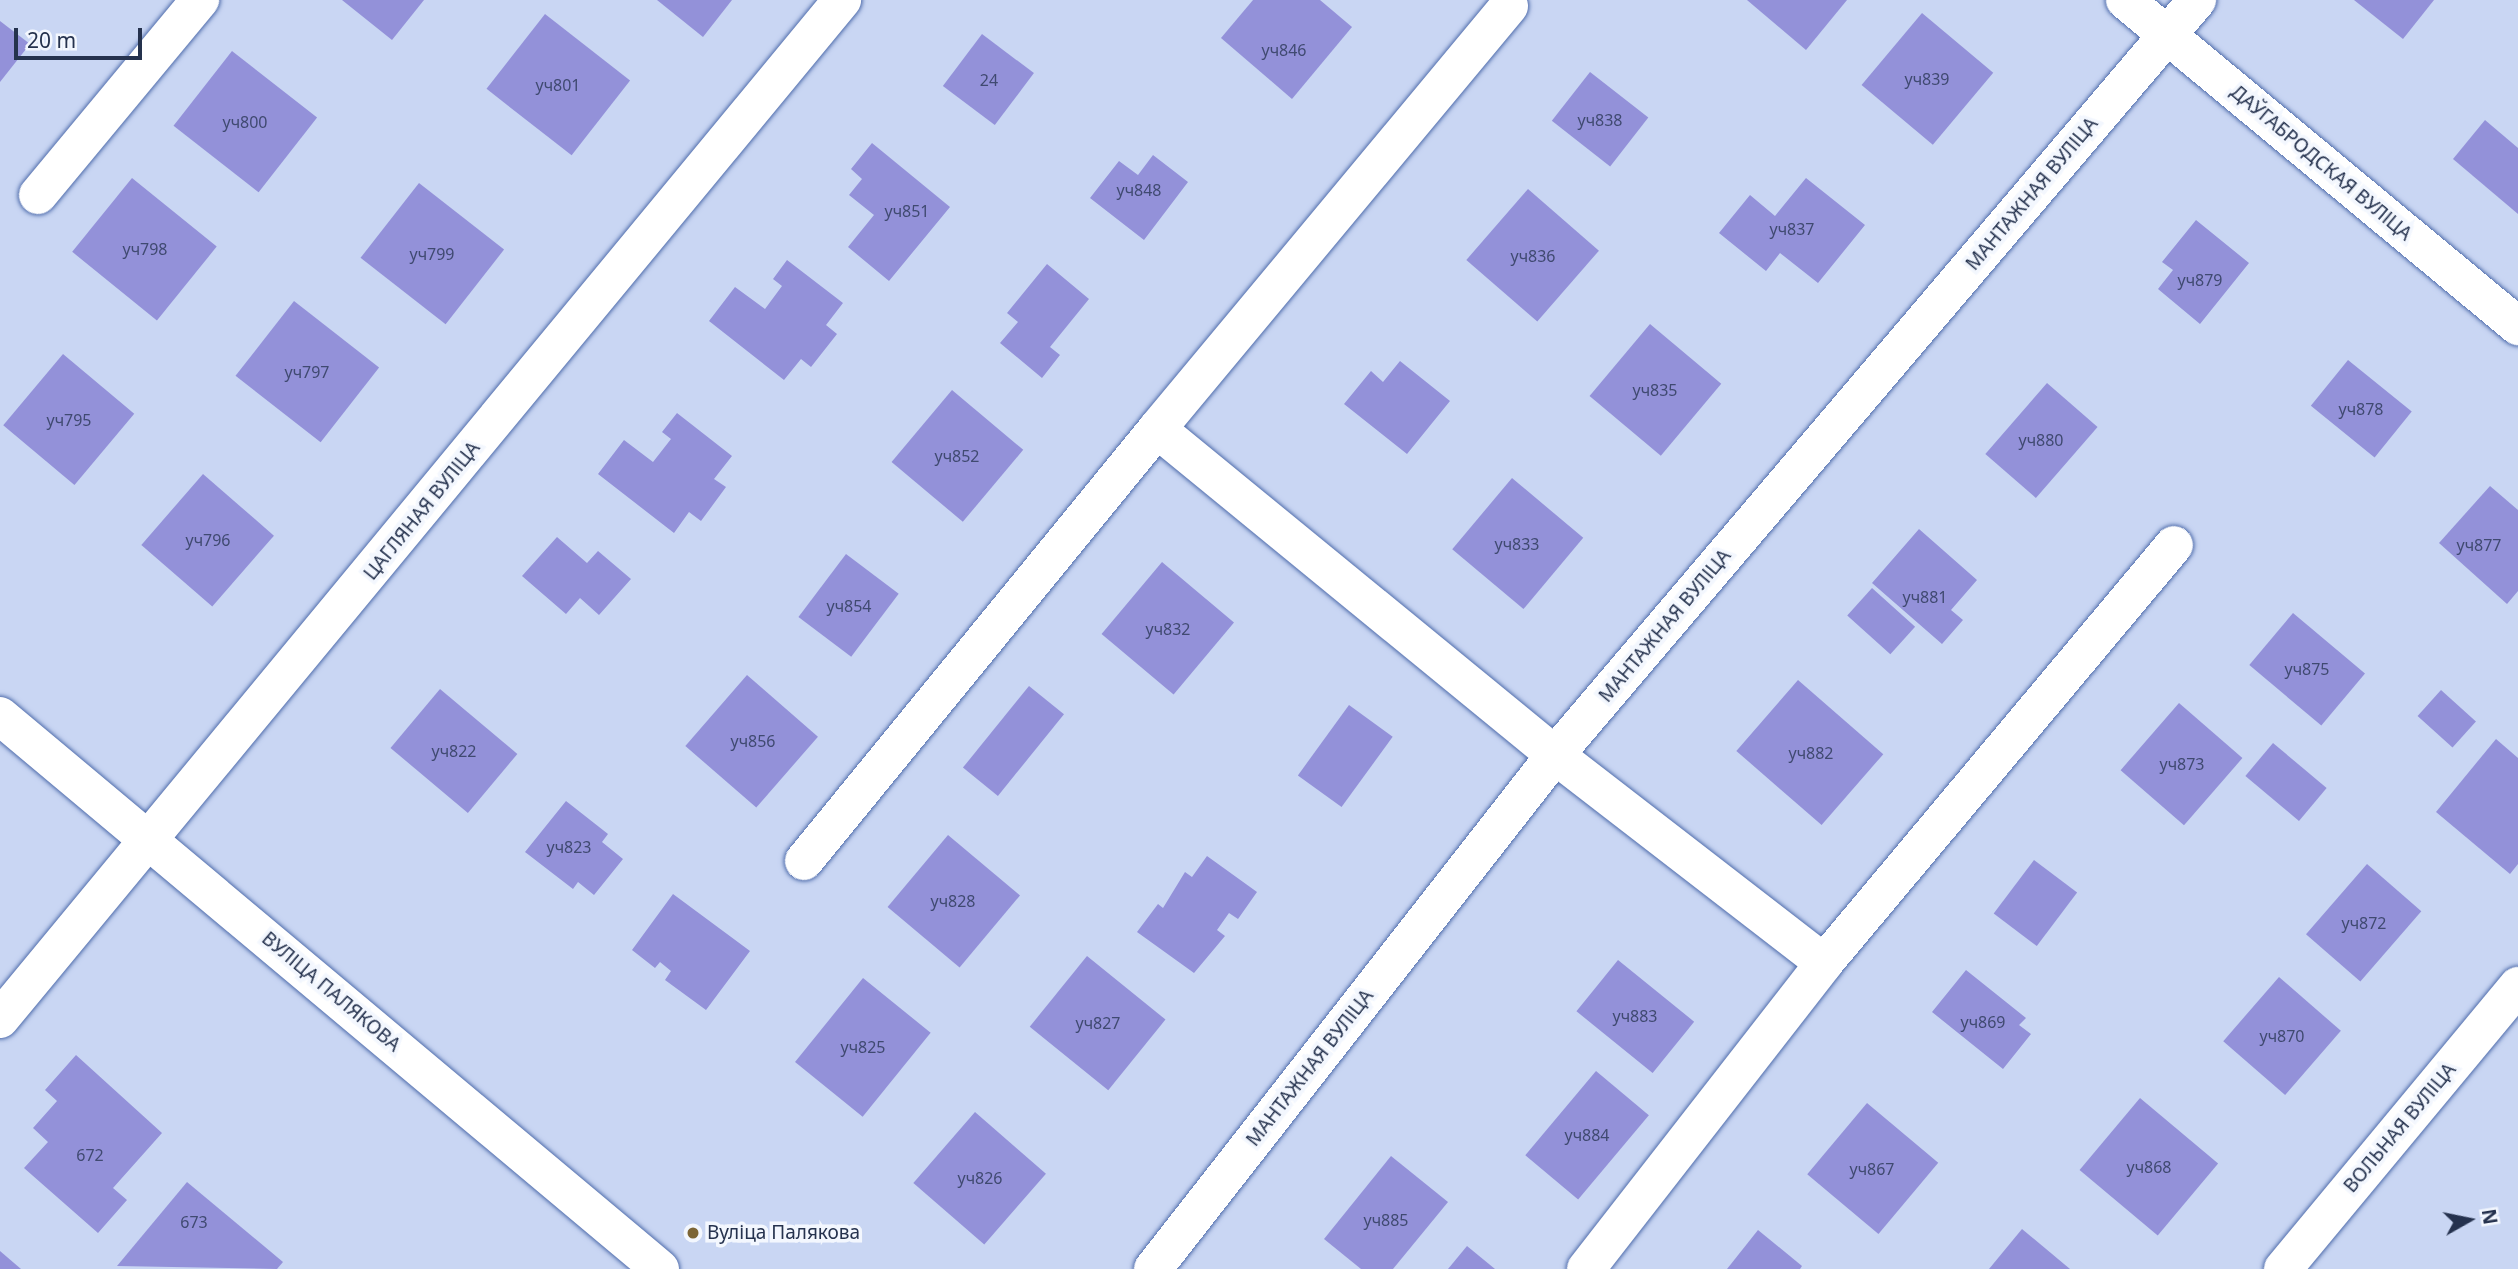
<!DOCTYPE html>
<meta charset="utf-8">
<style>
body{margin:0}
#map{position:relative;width:2518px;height:1269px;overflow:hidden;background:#c9d6f3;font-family:"Noto Sans",sans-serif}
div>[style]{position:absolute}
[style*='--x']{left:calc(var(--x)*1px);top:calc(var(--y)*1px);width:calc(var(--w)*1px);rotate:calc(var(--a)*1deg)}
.building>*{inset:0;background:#9391d9;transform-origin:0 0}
.roads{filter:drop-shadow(0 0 2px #506dac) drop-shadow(0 0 2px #506dac)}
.minor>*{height:38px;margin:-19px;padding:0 19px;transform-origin:19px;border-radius:19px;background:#fff}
.tertiary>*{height:38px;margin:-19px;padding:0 19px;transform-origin:19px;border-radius:19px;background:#fff}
.dots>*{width:19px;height:19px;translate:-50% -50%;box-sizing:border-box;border:4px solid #f3f7fe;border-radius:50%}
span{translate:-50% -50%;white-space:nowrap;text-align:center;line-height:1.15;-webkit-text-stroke:7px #f3f7fe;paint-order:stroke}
.number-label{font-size:16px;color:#404a71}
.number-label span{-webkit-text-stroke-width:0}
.street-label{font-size:19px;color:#25324e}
.poi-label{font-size:19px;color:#25324e}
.left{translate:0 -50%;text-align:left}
.north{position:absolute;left:2434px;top:1185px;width:70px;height:70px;-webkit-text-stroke:5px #f3f7fe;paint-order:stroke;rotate:81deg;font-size:19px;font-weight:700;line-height:28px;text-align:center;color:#25324e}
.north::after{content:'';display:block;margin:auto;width:24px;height:32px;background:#25324e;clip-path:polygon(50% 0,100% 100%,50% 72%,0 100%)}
.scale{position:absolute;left:14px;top:28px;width:128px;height:32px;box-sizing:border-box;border:4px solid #25324e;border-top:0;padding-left:9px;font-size:21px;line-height:24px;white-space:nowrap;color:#25324e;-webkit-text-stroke:5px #f3f7fe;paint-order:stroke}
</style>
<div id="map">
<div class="building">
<div style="clip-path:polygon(342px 0,424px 0,392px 40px)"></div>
<div style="clip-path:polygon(657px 0,732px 0,703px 37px)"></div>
<div style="clip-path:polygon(1253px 0,1320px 0,1352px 27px,1292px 99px,1221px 38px)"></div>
<div style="clip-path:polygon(1747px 0,1847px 0,1806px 50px)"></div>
<div style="clip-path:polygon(2354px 0,2434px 0,2403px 39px)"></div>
<div style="left:1922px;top:13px;width:93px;height:94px;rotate:40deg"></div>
<div style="left:545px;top:14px;width:108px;height:95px;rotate:38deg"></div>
<div style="clip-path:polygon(0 21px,30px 44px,0 82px)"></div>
<div style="left:982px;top:34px;width:65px;height:65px;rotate:37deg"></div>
<div style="left:232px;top:51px;width:108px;height:95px;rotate:38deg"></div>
<div style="left:1590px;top:72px;width:74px;height:62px;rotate:38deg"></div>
<div style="clip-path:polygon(2485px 120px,2518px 148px,2518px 214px,2453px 159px)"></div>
<div style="clip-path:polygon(872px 143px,950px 207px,889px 281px,848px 247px,874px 215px,849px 195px,862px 179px,851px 169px)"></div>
<div style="clip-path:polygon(1153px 155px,1188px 182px,1144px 240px,1090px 198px,1119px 161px,1138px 175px)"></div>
<div style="left:132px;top:178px;width:109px;height:95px;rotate:39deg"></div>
<div style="clip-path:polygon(1806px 178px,1865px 225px,1818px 283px,1780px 253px,1766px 271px,1719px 233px,1750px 195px,1775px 216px)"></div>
<div style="left:419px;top:183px;width:108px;height:95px;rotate:38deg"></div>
<div style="left:1528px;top:189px;width:94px;height:94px;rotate:41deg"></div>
<div style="clip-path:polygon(2196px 220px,2249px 263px,2200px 324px,2158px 289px,2173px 270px,2162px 262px)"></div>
<div style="clip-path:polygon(787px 260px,843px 303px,826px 325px,837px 334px,811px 367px,801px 359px,784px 380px,709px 321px,735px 287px,765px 309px,782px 286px,773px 279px)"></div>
<div style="clip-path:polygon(1047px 264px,1089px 299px,1050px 347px,1060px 355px,1042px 378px,1000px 343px,1018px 322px,1007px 313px)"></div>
<div style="left:294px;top:301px;width:108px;height:95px;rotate:38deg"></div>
<div style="left:1650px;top:324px;width:93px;height:94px;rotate:40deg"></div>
<div style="left:63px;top:354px;width:93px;height:93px;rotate:40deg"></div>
<div style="left:2348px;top:360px;width:82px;height:59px;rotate:39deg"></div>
<div style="clip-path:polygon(1400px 361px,1450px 401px,1407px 454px,1344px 404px,1371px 371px,1383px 382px)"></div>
<div style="left:2047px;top:383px;width:67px;height:94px;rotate:41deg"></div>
<div style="left:952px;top:390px;width:93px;height:94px;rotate:40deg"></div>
<div style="clip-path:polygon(677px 413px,732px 456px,714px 479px,726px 487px,701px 521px,689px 512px,674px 533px,598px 474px,624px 440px,653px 462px,671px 439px,662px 432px)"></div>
<div style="left:203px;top:474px;width:94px;height:94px;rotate:41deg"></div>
<div style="left:1512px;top:478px;width:93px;height:93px;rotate:40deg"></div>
<div style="clip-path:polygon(2490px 486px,2518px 510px,2518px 591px,2507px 604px,2439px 543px)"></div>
<div style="clip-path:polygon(1919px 529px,1977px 580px,1951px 610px,1963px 620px,1942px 644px,1872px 583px)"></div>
<div style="clip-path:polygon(557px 537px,587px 563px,598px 551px,631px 579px,599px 615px,580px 598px,566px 614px,522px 576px)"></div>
<div style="left:846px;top:554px;width:66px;height:79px;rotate:37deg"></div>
<div style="left:1162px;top:562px;width:94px;height:94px;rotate:40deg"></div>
<div style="left:1872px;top:588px;width:58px;height:37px;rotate:42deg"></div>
<div style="left:2293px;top:613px;width:94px;height:68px;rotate:40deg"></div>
<div style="left:747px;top:675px;width:94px;height:94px;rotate:41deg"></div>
<div style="left:1798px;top:680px;width:113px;height:94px;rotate:41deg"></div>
<div style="left:1029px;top:686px;width:45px;height:105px;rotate:39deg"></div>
<div style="left:440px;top:689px;width:101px;height:77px;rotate:40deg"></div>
<div style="left:2441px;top:690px;width:47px;height:35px;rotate:42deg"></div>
<div style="left:2179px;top:703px;width:84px;height:89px;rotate:41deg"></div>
<div style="left:1349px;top:705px;width:54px;height:87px;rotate:36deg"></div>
<div style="clip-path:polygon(2496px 739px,2518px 758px,2518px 864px,2510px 874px,2436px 812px)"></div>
<div style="left:2273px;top:743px;width:70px;height:43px;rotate:40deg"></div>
<div style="clip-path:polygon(566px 801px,608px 834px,602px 842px,623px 859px,594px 895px,578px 882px,573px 889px,525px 852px)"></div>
<div style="left:948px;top:835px;width:94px;height:94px;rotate:40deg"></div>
<div style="clip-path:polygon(1207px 856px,1257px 892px,1238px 919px,1229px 913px,1217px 930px,1225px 936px,1194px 973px,1137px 932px,1158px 904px,1163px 908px,1185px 872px,1192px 877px)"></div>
<div style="left:2034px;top:860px;width:54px;height:67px;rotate:37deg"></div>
<div style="left:2367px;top:864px;width:72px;height:93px;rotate:41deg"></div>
<div style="clip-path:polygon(673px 894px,750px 951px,706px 1010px,665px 980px,671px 971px,660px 962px,655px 968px,632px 950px)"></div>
<div style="left:1087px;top:956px;width:101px;height:91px;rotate:39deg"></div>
<div style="left:1618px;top:960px;width:98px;height:66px;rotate:39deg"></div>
<div style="clip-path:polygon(1966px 970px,2026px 1018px,2019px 1025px,2031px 1034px,2003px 1069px,1932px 1012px)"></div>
<div style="left:2279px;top:977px;width:82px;height:85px;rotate:41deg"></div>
<div style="left:863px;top:978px;width:87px;height:108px;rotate:39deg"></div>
<div style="clip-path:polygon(76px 1055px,162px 1133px,113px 1188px,127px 1200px,98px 1233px,24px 1168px,48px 1142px,33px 1128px,57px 1101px,45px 1090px)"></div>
<div style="left:1596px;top:1071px;width:69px;height:110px;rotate:40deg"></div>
<div style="left:2140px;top:1098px;width:102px;height:94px;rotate:40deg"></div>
<div style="left:1867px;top:1103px;width:93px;height:93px;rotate:40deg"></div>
<div style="left:975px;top:1112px;width:94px;height:94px;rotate:41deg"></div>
<div style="clip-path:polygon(1391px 1156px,1448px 1202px,1393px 1269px,1361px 1269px,1324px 1239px)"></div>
<div style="clip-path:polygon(187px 1182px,283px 1262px,277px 1269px,117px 1266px)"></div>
<div style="clip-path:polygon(2022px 1229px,2070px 1269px,1989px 1269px)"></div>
<div style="clip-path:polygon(1758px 1230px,1802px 1266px,1800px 1269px,1727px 1269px)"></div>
<div style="clip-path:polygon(1467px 1246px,1495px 1269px,1448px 1269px)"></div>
<div style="clip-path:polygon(0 1251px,21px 1269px,0 1269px)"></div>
</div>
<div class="roads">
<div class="minor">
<div style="--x:2125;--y:0;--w:511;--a:39.68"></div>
<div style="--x:1509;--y:6;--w:550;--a:129.77"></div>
<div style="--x:1157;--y:429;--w:514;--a:39.32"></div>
<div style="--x:1555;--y:755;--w:340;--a:37.7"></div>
<div style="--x:38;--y:195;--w:254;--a:-50.3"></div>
<div style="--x:804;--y:861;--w:558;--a:-50.75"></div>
<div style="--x:0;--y:1019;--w:1322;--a:-50.43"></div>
<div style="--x:1153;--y:1269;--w:653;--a:-51.97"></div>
<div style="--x:1555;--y:755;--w:991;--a:-49.62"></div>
<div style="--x:1586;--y:1269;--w:388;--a:-52.1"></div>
<div style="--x:1824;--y:963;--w:545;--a:-50.06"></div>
<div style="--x:2283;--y:1269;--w:368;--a:-50.3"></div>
</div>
<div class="tertiary">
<div style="--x:0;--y:716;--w:861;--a:39.96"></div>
</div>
</div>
<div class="dots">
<div style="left:693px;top:1233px;background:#7c6535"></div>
</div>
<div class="number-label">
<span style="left:1284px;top:50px">уч846</span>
<span style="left:1927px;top:79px">уч839</span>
<span style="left:989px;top:80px">24</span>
<span style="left:558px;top:85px">уч801</span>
<span style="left:1600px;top:120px">уч838</span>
<span style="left:245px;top:122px">уч800</span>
<span style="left:1139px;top:190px">уч848</span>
<span style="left:907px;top:211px">уч851</span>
<span style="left:1792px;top:229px">уч837</span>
<span style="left:145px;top:249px">уч798</span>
<span style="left:432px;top:254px">уч799</span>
<span style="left:1533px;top:256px">уч836</span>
<span style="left:2200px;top:280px">уч879</span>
<span style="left:307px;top:372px">уч797</span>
<span style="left:1655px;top:390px">уч835</span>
<span style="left:2361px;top:409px">уч878</span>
<span style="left:69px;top:420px">уч795</span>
<span style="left:2041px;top:440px">уч880</span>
<span style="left:957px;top:456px">уч852</span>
<span style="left:208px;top:540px">уч796</span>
<span style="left:1517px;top:544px">уч833</span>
<span style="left:2479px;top:545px">уч877</span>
<span style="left:1925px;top:597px">уч881</span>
<span style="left:849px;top:606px">уч854</span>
<span style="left:1168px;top:629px">уч832</span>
<span style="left:2307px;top:669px">уч875</span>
<span style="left:753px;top:741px">уч856</span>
<span style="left:454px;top:751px">уч822</span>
<span style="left:1811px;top:753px">уч882</span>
<span style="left:2182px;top:764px">уч873</span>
<span style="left:569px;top:847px">уч823</span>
<span style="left:953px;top:901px">уч828</span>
<span style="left:2364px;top:923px">уч872</span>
<span style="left:1635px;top:1016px">уч883</span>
<span style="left:1983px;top:1022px">уч869</span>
<span style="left:1098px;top:1023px">уч827</span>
<span style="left:2282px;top:1036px">уч870</span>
<span style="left:863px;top:1047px">уч825</span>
<span style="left:1587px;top:1135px">уч884</span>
<span style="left:90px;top:1155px">672</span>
<span style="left:2149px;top:1167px">уч868</span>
<span style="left:1872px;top:1169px">уч867</span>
<span style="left:980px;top:1178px">уч826</span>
<span style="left:1386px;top:1220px">уч885</span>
<span style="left:194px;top:1222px">673</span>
</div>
<div class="street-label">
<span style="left:2321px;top:163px;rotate:40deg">ДАЎГАБРОДСКАЯ ВУЛІЦА</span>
<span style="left:2032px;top:194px;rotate:-50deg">МАНТАЖНАЯ ВУЛІЦА</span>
<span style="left:422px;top:511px;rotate:-51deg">ЦАГЛЯНАЯ ВУЛІЦА</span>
<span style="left:1665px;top:626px;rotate:-50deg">МАНТАЖНАЯ ВУЛІЦА</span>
<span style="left:331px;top:992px;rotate:40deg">ВУЛІЦА ПАЛЯКОВА</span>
<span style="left:1310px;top:1068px;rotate:-52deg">МАНТАЖНАЯ ВУЛІЦА</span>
<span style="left:2400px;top:1128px;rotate:-50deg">ВОЛЬНАЯ ВУЛІЦА</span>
</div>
<div class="poi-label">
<span class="left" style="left:707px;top:1233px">Вуліца Палякова</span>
</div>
<div class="north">N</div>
<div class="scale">20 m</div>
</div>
